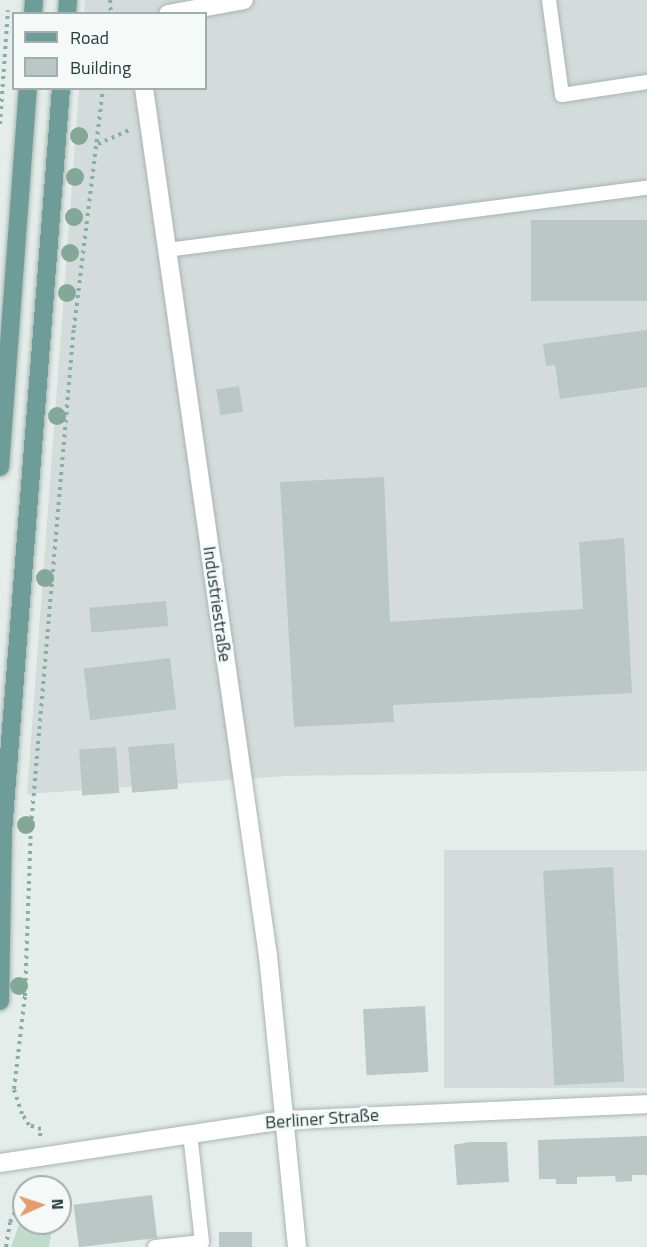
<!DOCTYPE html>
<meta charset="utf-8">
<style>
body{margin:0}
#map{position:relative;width:647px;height:1247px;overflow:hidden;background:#e5edea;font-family:"Titillium Web",sans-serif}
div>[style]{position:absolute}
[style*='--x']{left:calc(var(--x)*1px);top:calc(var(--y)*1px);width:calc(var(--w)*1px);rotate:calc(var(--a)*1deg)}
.built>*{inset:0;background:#d3dcda;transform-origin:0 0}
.green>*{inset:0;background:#c0dbcc}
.building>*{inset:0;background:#bac7c4;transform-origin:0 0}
.path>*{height:4px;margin-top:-2px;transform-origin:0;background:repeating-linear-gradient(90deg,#89ada7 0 3px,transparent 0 7.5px)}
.roads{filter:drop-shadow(0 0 2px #a8b5b2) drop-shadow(0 0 2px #a8b5b2)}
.service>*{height:14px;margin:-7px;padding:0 7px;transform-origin:7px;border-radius:7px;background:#fff}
.minor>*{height:18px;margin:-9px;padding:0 9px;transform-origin:9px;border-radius:9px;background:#fff}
.tertiary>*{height:18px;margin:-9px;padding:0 9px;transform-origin:9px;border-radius:9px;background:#fff}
.primary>*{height:18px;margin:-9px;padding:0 9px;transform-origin:9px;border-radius:9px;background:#6e9d99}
.trees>*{width:18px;height:18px;margin:-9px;border-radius:50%;background:#84a898}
span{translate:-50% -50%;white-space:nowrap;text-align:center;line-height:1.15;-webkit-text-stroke:6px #f5f9f8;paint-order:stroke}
.street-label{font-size:18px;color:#263d3a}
.legend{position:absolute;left:12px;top:12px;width:195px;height:78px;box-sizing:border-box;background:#f5f9f8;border:2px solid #a2aeac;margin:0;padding:8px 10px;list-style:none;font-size:18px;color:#263d3a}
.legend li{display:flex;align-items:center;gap:12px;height:30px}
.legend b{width:30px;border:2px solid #a2aeac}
.north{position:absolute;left:12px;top:1175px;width:60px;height:60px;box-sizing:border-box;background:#f5f9f8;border:2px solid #a2aeac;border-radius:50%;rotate:87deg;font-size:16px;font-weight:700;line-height:24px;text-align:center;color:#263d3a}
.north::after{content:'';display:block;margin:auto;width:21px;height:27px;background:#e49c6c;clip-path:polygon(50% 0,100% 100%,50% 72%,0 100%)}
</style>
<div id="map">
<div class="built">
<div style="clip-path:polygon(85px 0,647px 0,647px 771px,287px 776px,27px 794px,79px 89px,206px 88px,206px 14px,84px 13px)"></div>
<div style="left:647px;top:850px;width:238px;height:203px;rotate:90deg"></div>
</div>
<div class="green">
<div style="clip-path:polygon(24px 1211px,24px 1223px,53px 1223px,49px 1247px,11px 1247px)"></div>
</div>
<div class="building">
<div style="left:647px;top:220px;width:81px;height:116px;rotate:90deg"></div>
<div style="clip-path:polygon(647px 330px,647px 387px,560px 399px,555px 365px,546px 366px,543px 344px)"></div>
<div style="left:239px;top:386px;width:26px;height:23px;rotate:81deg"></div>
<div style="clip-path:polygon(384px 477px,390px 622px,583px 609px,579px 542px,624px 538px,632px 693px,393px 705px,394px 722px,294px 727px,280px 482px)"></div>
<div style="left:166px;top:601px;width:25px;height:77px;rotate:85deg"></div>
<div style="left:170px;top:658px;width:52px;height:87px;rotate:83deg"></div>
<div style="left:174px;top:743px;width:46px;height:46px;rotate:85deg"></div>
<div style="left:116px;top:747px;width:46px;height:37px;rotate:86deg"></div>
<div style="left:613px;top:867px;width:215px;height:70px;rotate:87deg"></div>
<div style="left:425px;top:1006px;width:66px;height:62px;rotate:87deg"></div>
<div style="clip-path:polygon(647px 1136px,647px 1175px,632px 1175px,632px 1181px,616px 1182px,615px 1176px,577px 1177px,577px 1184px,556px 1184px,556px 1179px,539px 1179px,538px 1140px)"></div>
<div style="clip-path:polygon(469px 1142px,507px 1142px,509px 1182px,457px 1185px,454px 1145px)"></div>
<div style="left:152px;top:1195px;width:43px;height:79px;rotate:83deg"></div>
<div style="left:252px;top:1232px;width:15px;height:33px;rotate:90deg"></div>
</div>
<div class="path">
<div style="--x:110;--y:0;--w:14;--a:86"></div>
<div style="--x:0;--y:124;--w:114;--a:-86"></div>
<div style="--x:98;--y:144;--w:34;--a:-24"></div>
<div style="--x:40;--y:1136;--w:7;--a:-82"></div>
<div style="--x:41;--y:1129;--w:13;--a:-162"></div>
<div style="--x:29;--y:1125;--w:13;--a:-122"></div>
<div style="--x:22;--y:1114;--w:26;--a:-108"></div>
<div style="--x:14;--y:1089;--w:94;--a:-83.3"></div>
<div style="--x:25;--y:996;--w:170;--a:-88"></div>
<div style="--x:31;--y:826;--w:500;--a:-85.1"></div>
<div style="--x:74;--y:328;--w:242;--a:-83.1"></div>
<div style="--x:6;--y:1247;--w:25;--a:-81"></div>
<div style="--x:10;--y:1222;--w:30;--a:-62"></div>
</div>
<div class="roads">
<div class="service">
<div style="--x:549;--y:0;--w:96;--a:82.2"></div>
<div style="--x:562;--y:95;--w:86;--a:-8.7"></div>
<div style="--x:167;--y:250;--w:484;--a:-7.4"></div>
<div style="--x:155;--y:1247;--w:47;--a:-6.1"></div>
<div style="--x:202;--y:1242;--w:110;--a:-96.3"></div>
</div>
<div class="minor">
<div style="--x:168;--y:14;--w:77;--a:-10.4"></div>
<div style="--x:144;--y:88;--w:877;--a:81.87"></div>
<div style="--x:268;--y:956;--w:292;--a:84.3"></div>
<div style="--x:285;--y:1120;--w:362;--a:-2.5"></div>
</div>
<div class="tertiary">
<div style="--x:0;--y:1163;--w:288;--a:-8.6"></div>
</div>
<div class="primary">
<div style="--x:33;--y:14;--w:14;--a:-86"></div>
<div style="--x:67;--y:14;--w:14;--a:-86"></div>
<div style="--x:0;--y:467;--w:380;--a:-85.8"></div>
<div style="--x:0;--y:1001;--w:169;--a:-89"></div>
<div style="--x:3;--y:832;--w:746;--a:-85.54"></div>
</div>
</div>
<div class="trees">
<div style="left:79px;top:136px"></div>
<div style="left:75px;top:177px"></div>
<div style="left:74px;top:217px"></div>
<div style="left:70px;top:253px"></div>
<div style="left:67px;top:293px"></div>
<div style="left:57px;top:416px"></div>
<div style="left:45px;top:578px"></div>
<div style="left:26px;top:825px"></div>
<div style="left:19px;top:986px"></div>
</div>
<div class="street-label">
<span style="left:217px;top:604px;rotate:82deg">Industriestraße</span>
<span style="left:322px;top:1119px;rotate:-4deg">Berliner Straße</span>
</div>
<ul class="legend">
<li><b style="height:8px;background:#6e9d99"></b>Road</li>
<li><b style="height:16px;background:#bac7c4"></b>Building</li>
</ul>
<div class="north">N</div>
</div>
